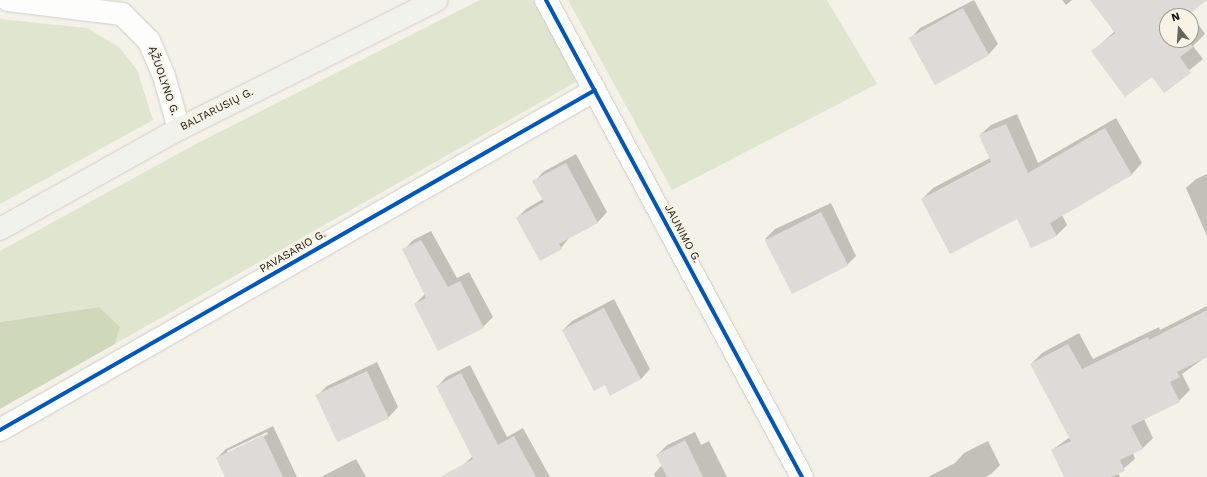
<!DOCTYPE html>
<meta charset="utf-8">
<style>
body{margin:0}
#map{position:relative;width:1207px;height:477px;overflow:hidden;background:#f4f1e9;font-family:"Work Sans",sans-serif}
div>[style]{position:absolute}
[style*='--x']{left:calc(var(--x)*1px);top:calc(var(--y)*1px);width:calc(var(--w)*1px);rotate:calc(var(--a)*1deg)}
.green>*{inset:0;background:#dfe5ce}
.forest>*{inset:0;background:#d0d8bc}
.shadow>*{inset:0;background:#0003}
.building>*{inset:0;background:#dddad8;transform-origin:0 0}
.roads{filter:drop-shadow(0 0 1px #d0cdc7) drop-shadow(0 0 1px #d0cdc7)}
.street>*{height:22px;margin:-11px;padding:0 11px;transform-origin:11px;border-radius:11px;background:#fdfdfc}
.secondary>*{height:22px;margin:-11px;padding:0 11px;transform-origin:11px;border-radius:11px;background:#f2f2ed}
.cycleway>*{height:4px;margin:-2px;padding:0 2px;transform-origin:2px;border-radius:2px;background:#0057b8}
span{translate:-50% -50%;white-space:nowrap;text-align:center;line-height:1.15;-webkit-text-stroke:3.5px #f8f3e5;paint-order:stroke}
.street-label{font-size:11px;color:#181611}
.north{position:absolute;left:1159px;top:8px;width:40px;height:40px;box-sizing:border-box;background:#f8f3e5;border:1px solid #9e9b90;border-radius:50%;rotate:343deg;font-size:11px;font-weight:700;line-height:16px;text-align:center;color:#181611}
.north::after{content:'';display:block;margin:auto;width:14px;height:18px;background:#65635d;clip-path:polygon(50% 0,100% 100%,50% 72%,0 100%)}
</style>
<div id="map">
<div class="green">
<div style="clip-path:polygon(480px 0,532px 0,539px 6px,576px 82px,115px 344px,120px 327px,99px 307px,0 322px,0 251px,196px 144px)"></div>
<div style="clip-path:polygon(568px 0,827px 0,877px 84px,672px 190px)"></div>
<div style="clip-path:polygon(0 19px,87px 28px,120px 48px,137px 70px,153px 120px,0 204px)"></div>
</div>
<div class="forest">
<div style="clip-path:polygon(99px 307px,120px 327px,115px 344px,0 409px,0 322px)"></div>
</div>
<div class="shadow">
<div style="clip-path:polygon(974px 0,998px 44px,989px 54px,935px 83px,911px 38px,920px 28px)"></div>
<div style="clip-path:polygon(1062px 0,1072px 0,1066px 5px)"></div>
<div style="clip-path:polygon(evenodd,1091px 0,1199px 0,1190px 12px,1205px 34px,1193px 46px,1203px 59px,1164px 91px,1153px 75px,1093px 51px,1115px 31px,1091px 0,1167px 16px,1191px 16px,1191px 40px,1167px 40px,1167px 16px)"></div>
<div style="clip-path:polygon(1017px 114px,1038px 163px,1116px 118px,1142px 163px,1132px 174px,1062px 215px,1067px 225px,1056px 236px,1017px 217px,922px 199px,933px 188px,990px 158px,980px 135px,991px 125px)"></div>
<div style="clip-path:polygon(576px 154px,607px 212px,598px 222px,570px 237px,561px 248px,517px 218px,526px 209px,543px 199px,534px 182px,543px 172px)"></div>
<div style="clip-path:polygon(1207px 174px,1207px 236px,1186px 188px,1196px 179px)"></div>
<div style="clip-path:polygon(831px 203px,856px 256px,847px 265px,765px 239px,775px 229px)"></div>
<div style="clip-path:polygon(431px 231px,457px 278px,469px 272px,493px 317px,483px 327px,415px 304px,425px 294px,404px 250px,413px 240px)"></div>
<div style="clip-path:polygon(614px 299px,650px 369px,641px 379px,605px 384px,563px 330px,572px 321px)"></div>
<div style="clip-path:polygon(1207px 306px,1207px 356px,1182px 374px,1190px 390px,1179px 401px,1144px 419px,1153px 438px,1142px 449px,1133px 453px,1135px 459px,1118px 473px,1120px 477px,1065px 477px,1052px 450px,1070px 437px,1031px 364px,1042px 353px,1079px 333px,1093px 359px,1159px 327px,1160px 330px)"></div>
<div style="clip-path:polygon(377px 362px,398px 407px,389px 417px,339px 441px,317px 396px,327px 386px)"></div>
<div style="clip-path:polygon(470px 365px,507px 437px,523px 428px,550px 477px,470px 477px,463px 465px,473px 456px,438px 386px,446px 377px)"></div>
<div style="clip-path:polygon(evenodd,273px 426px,297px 477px,226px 477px,217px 458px,226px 449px,273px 426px,267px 432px,268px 434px,227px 454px,227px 451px,267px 432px)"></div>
<div style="clip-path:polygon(695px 432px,701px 445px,709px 441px,727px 477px,655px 477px,654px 474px,662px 465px,657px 455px,667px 445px)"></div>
<div style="clip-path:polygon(988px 441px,1000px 465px,991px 474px,986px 477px,928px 477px,955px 463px,964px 453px)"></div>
<div style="clip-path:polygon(356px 459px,366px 477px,321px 477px)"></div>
</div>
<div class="building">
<div style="clip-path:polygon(1090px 0,1207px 0,1187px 16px,1167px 16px,1167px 40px,1188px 40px,1193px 47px,1180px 57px,1191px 73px,1164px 93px,1152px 77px,1125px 97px,1091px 51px,1115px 33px)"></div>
<div style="left:963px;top:8px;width:54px;height:62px;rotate:61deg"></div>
<div style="clip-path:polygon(1006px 124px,1028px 173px,1105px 128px,1132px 175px,1050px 223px,1057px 236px,1031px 248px,1017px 219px,950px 254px,921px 199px,991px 162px,979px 135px)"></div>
<div style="clip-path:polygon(566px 163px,598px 223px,559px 244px,562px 249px,540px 261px,516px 218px,544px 202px,532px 181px)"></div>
<div style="left:821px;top:212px;width:60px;height:63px;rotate:63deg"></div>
<div style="clip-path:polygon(421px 240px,448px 287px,460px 281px,484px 328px,438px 351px,414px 304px,426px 298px,402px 249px)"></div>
<div style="clip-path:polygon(604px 308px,641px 379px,610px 396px,605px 385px,594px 391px,562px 330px)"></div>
<div style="clip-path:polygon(1207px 310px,1207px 357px,1177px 372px,1180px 377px,1170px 382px,1180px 402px,1131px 426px,1143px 449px,1120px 460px,1125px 471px,1111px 477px,1064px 477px,1051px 450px,1071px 441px,1030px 364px,1068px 344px,1082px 369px,1148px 337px,1149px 340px)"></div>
<div style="left:367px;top:371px;width:52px;height:57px;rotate:65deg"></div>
<div style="clip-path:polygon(461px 373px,498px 445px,514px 436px,536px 477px,440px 477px,473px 459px,436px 386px)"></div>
<div style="clip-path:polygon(263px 435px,283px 477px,225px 477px,216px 458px)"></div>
<div style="clip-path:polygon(685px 440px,703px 477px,667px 477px,656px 455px)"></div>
</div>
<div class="roads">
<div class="street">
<div style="--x:8;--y:0;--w:115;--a:7"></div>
<div style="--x:122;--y:14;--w:38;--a:45"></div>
<div style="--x:149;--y:41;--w:38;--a:67"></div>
<div style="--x:164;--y:76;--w:55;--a:74.2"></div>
<div style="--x:546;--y:0;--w:541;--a:61.78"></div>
<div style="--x:0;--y:430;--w:685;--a:-29.74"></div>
</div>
<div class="secondary">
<div style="--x:0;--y:229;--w:205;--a:-29.2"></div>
<div style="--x:179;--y:129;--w:288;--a:-26.6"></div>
</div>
</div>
<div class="cycleway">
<div style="--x:546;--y:0;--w:541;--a:61.78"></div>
<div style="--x:0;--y:430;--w:685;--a:-29.74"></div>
</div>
<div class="street-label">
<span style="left:163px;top:81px;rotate:71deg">ĄŽUOLYNO G.</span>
<span style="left:217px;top:110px;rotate:-27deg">BALTARUSIŲ G.</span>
<span style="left:682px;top:234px;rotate:62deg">JAUNIMO G.</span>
<span style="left:293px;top:252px;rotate:-30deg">PAVASARIO G.</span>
</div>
<div class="north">N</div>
</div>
